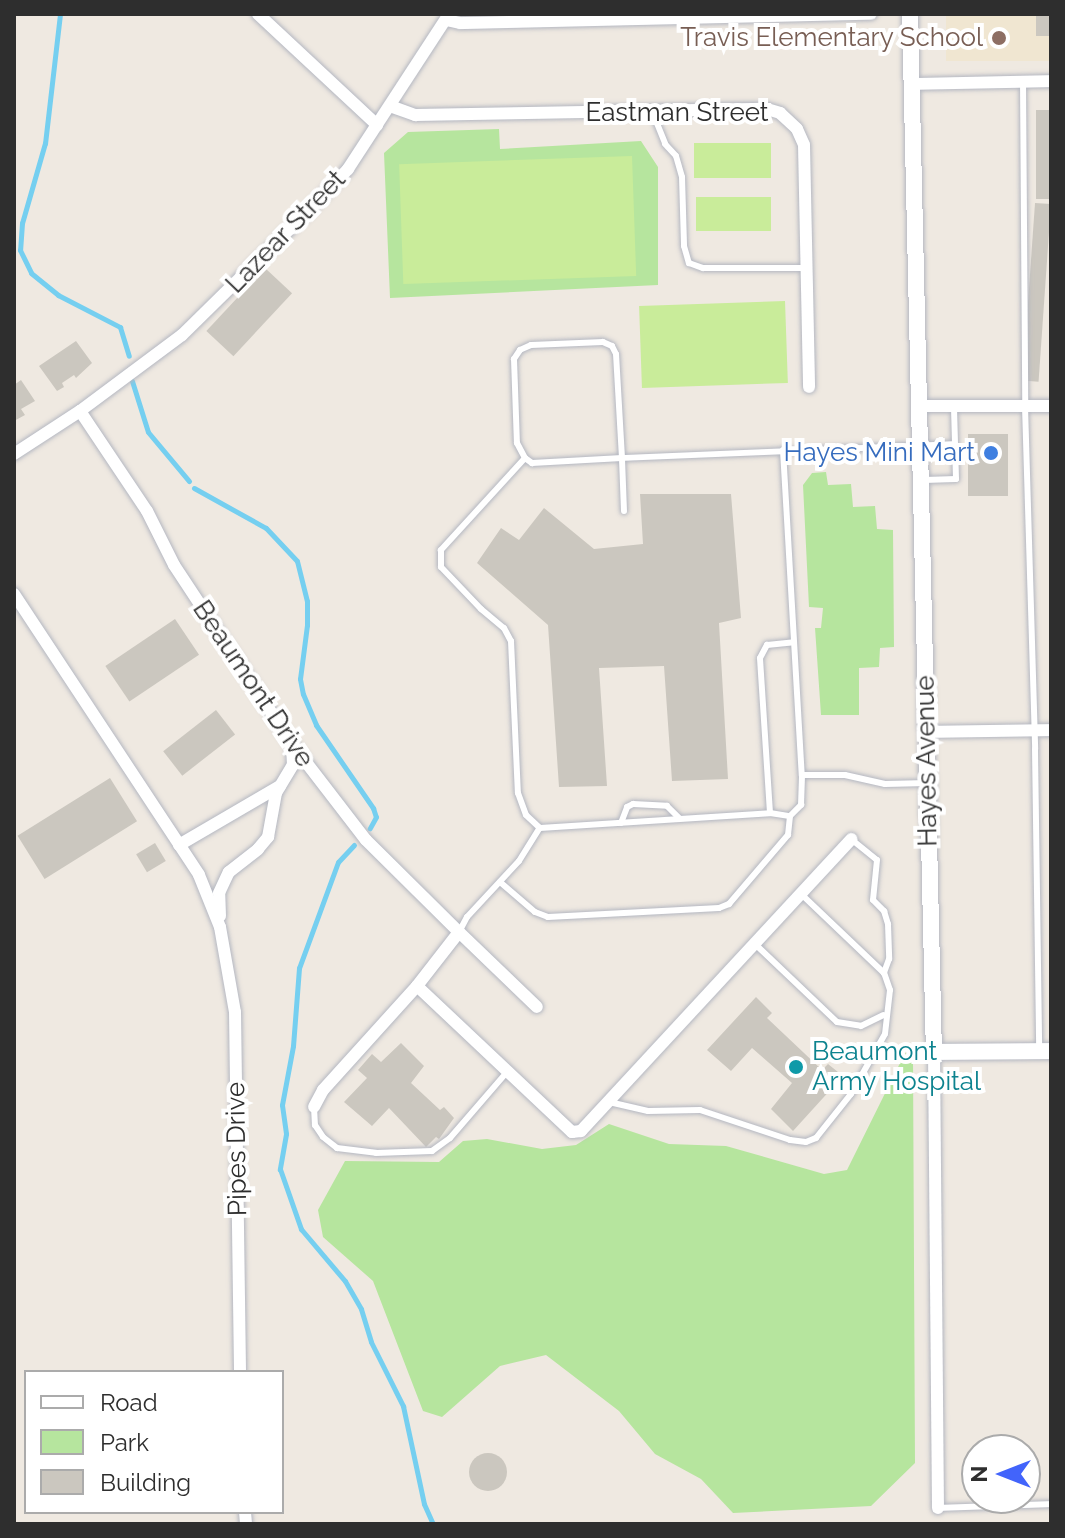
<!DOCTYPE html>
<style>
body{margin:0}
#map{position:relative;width:1065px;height:1538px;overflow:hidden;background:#efe9e1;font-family:Raleway,sans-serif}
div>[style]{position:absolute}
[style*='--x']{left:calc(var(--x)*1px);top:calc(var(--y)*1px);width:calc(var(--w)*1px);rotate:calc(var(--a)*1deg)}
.education>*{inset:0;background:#f0e6d1;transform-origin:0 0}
.green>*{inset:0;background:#b6e59e}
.pitch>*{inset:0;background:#c9ec9a;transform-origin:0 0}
.stream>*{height:5px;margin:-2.5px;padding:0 2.5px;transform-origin:2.5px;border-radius:2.5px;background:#75cff0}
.building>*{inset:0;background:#cbc7bf;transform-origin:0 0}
.round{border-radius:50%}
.roads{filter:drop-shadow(0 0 2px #b4b7c1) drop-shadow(0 0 2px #b4b7c1)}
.service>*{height:6px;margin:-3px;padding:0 3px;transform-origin:3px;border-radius:3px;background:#fff}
.minor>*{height:12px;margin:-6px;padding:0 6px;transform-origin:6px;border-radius:6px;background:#fff}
.tertiary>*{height:16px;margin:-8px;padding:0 8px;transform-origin:8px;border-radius:8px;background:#fff}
.dots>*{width:22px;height:22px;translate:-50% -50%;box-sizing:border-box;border:4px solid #fff;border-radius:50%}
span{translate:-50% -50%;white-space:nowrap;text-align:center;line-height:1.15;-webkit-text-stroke:8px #fff;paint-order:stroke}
.education-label{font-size:26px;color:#785e54}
.right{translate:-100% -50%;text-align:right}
.street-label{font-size:26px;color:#2e2e2e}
.shop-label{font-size:26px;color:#366cbe}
.culture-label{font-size:26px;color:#0d838f}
.left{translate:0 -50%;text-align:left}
.frame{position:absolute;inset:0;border:16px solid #2e2e2e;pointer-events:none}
.legend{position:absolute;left:24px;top:1370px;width:260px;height:144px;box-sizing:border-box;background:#fff;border:2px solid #ababab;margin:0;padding:10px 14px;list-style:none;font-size:24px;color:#2e2e2e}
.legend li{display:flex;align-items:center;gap:16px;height:40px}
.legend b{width:40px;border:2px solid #ababab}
.north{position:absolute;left:961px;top:1434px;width:80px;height:80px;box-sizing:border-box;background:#fff;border:2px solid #ababab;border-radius:50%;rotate:270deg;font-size:22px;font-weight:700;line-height:32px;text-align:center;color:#2e2e2e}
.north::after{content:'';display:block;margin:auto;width:28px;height:36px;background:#4264fb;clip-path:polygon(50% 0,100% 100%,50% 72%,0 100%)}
</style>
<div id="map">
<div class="education">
<div style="left:946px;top:14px;width:105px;height:47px"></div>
</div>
<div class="green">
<div style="clip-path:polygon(499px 129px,500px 149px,641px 141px,658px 167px,658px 285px,390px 298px,384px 153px,408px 132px)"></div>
<div style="clip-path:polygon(826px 472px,828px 485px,851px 484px,853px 507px,875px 506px,877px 529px,893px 530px,894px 647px,880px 648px,879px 667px,859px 668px,859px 715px,821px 715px,815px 628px,821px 628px,823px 608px,809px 607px,803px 485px,812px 473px)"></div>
<div style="clip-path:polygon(905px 1053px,913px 1059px,915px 1463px,871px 1506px,733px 1513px,701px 1479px,655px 1454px,619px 1411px,546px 1355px,500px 1366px,442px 1417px,423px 1411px,373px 1281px,323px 1237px,318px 1210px,345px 1161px,439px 1162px,463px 1141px,487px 1139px,542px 1149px,576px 1145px,609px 1124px,669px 1144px,726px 1146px,824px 1174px,847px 1170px)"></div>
</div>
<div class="pitch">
<div style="left:771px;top:143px;width:35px;height:77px;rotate:90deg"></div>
<div style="left:632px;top:156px;width:120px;height:233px;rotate:88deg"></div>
<div style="left:771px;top:197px;width:34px;height:75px;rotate:90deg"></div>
<div style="left:785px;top:301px;width:82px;height:146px;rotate:88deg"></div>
</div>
<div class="stream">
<div style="--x:60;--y:14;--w:130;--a:96.6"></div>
<div style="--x:45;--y:143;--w:83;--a:106"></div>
<div style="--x:22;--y:223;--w:27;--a:94"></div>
<div style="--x:20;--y:250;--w:25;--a:64"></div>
<div style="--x:31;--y:273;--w:35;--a:39"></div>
<div style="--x:58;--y:295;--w:70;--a:27.3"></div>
<div style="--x:120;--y:327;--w:30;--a:73"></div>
<div style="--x:132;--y:381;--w:53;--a:72.6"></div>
<div style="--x:148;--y:432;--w:64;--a:50.1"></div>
<div style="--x:194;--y:488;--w:82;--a:29.1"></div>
<div style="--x:266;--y:528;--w:45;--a:46.8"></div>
<div style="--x:297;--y:561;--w:41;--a:76"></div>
<div style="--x:307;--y:601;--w:24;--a:90"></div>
<div style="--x:307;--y:625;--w:54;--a:97.4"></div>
<div style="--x:300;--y:679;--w:15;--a:79"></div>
<div style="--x:303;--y:694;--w:34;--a:67"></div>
<div style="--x:316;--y:725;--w:101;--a:55.5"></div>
<div style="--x:373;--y:808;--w:9;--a:72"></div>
<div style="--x:376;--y:817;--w:13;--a:119"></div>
<div style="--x:354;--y:845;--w:23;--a:133"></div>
<div style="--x:338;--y:862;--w:113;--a:110.2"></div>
<div style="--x:299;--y:968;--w:78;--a:94.4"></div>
<div style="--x:293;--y:1046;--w:60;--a:100.6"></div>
<div style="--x:282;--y:1105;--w:29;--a:82"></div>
<div style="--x:286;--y:1134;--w:36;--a:100"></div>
<div style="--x:280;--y:1169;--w:64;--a:70.7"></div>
<div style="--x:301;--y:1229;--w:68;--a:49.8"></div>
<div style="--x:345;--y:1281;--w:32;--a:60"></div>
<div style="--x:361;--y:1309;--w:34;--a:73"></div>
<div style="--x:371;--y:1342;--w:72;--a:63.4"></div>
<div style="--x:403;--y:1406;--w:100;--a:77.9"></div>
<div style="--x:424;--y:1504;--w:22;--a:66"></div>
</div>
<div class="building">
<div style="left:1036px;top:14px;width:15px;height:22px"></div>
<div style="left:1036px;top:110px;width:15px;height:89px"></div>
<div style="left:1035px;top:203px;width:16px;height:178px;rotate:4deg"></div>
<div style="left:265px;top:268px;width:37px;height:86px;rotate:43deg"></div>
<div style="clip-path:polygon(76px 341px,92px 363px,76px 378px,74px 375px,62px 383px,64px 387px,57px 391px,39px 366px)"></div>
<div style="clip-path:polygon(21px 380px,35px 401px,21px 409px,25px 415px,14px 421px,14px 385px)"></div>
<div style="left:968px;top:434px;width:40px;height:62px"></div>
<div style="clip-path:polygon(640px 494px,731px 494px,741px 618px,719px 623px,728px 779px,672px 781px,664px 666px,599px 668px,607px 786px,559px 787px,548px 625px,477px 563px,501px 528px,519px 540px,544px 508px,594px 549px,643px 544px)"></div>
<div style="left:175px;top:619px;width:43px;height:84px;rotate:56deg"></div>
<div style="left:216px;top:710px;width:31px;height:67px;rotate:52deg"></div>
<div style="left:110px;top:778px;width:51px;height:109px;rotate:58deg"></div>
<div style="left:155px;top:843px;width:21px;height:22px;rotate:59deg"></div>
<div style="clip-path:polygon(756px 997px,772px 1013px,767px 1018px,822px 1070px,828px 1064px,843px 1076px,793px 1131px,771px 1109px,792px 1083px,752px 1048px,731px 1071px,707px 1050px)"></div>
<div style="clip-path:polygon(401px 1043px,424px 1066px,411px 1083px,440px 1110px,444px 1107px,454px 1118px,439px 1139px,436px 1137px,426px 1147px,389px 1108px,372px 1126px,344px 1102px,367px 1078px,358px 1070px,372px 1054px,381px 1062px)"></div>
<div class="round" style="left:469px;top:1453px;width:38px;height:38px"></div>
</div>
<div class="roads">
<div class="service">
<div style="--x:1023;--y:80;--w:326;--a:89.6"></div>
<div style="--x:1025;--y:406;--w:343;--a:88.3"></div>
<div style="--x:1035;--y:749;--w:299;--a:89.2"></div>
<div style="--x:652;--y:111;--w:35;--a:68"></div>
<div style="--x:665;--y:144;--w:16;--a:47"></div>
<div style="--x:676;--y:156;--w:22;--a:74"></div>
<div style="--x:682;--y:177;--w:69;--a:88.3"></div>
<div style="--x:684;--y:246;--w:18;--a:74"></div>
<div style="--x:689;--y:263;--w:15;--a:20"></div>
<div style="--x:703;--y:268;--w:104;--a:0"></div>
<div style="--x:783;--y:450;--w:326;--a:86.7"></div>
<div style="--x:525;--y:458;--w:125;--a:132.4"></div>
<div style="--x:441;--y:550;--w:17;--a:90"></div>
<div style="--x:441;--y:567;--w:58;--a:46.4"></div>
<div style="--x:481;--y:609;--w:30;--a:40"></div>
<div style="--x:504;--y:628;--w:15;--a:62"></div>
<div style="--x:511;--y:641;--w:152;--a:87.4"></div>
<div style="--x:518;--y:793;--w:23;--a:70"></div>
<div style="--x:526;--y:815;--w:19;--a:43"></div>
<div style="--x:924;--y:480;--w:32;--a:-2"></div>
<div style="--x:956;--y:479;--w:73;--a:-91.6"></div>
<div style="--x:624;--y:511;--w:53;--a:-92.2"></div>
<div style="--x:622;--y:458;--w:104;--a:-93.3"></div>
<div style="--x:616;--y:354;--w:9;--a:-117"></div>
<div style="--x:612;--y:346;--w:10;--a:-156"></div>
<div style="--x:603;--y:342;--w:72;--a:177.6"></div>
<div style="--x:531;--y:345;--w:12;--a:156"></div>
<div style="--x:520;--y:350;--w:11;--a:124"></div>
<div style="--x:514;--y:359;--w:84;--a:88"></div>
<div style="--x:517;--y:443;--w:17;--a:62"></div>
<div style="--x:525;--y:458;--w:9;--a:36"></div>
<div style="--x:532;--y:463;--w:90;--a:-3.2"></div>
<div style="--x:622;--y:458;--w:333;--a:-2.4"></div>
<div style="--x:770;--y:813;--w:155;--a:-93.7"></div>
<div style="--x:760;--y:658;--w:15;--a:-62"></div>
<div style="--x:767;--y:645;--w:27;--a:-6"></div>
<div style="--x:621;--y:823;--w:17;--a:-69"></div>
<div style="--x:627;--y:807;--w:7;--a:-27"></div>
<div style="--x:633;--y:804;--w:34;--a:3"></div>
<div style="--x:667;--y:806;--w:18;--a:45"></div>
<div style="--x:851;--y:839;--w:33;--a:39"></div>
<div style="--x:877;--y:860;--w:40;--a:95.7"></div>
<div style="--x:873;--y:900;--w:16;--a:45"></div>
<div style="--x:884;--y:911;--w:14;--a:73"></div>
<div style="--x:888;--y:924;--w:35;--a:88"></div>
<div style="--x:889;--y:959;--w:15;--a:110"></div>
<div style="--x:500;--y:882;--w:46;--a:40.6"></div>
<div style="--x:535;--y:912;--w:14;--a:21"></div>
<div style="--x:548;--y:917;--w:171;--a:-3"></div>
<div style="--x:719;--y:908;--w:11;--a:-22"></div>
<div style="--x:729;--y:904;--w:91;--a:-49.5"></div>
<div style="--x:788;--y:835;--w:19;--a:-84"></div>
<div style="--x:459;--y:932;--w:17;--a:-62"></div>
<div style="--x:467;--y:917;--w:76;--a:-47.1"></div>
<div style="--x:519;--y:861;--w:39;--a:-58"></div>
<div style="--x:540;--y:828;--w:230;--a:-3.7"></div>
<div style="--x:770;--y:813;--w:20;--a:9"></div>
<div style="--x:790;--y:816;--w:16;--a:-45"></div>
<div style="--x:801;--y:805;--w:30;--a:-88"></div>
<div style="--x:802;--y:775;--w:43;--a:0"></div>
<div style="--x:845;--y:775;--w:41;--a:12.7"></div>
<div style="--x:885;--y:784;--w:43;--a:-1.3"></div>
<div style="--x:755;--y:944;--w:113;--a:43.6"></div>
<div style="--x:837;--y:1022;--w:24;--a:9"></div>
<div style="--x:861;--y:1026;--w:25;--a:-26"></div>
<div style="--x:609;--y:1102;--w:40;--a:13"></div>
<div style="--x:648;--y:1111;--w:52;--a:-1.1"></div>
<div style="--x:700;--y:1110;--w:95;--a:18.4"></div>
<div style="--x:790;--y:1140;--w:16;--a:7"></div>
<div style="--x:806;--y:1142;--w:11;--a:-22"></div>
<div style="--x:816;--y:1138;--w:56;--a:-51.5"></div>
<div style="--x:851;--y:1094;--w:69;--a:-60.5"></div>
<div style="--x:885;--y:1034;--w:44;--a:-83.5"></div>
<div style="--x:890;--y:990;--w:18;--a:-109"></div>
<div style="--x:884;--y:973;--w:115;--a:-136.4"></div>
<div style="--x:314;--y:1107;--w:18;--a:87"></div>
<div style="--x:315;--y:1125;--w:14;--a:56"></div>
<div style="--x:323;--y:1137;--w:18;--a:38"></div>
<div style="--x:337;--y:1148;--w:39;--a:7"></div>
<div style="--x:376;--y:1153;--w:56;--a:-2"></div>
<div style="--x:432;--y:1151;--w:22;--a:-36"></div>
<div style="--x:450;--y:1138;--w:87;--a:-49.2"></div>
<div style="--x:939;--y:1508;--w:112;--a:-2"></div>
</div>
<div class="minor">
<div style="--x:258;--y:14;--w:163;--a:43"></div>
<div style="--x:446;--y:20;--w:14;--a:12"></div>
<div style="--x:460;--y:23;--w:411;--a:-1.3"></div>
<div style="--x:911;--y:84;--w:140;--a:-1.2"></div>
<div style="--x:390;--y:106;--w:27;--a:20"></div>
<div style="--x:415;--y:115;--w:352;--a:-1"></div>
<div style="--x:767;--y:109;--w:14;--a:17"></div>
<div style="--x:780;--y:113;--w:23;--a:43"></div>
<div style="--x:797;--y:129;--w:17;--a:66"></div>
<div style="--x:804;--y:145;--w:242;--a:88.8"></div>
<div style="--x:919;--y:406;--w:132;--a:0"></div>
<div style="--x:80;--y:411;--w:120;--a:56.2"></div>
<div style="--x:147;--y:511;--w:60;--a:63.4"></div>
<div style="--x:174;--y:565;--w:214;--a:56.6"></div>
<div style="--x:292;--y:744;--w:121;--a:52.4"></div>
<div style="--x:366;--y:840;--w:131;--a:44.7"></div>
<div style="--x:459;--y:932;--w:68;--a:127.9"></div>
<div style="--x:417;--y:986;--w:140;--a:132.1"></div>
<div style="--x:323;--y:1090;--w:19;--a:118"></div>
<div style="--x:14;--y:454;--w:79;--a:-33.1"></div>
<div style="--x:80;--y:411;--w:127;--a:-36.7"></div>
<div style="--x:182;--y:335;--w:174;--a:-44.5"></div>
<div style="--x:306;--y:213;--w:61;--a:-46.3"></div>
<div style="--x:348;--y:169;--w:185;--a:-56.9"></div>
<div style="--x:14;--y:594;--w:336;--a:56.6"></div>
<div style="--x:199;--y:875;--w:56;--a:68"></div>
<div style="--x:220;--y:927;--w:86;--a:80"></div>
<div style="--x:235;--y:1012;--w:360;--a:89.2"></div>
<div style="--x:927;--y:732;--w:124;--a:-0.9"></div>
<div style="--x:179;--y:845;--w:117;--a:-30.3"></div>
<div style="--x:220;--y:916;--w:23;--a:-92"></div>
<div style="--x:219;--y:893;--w:23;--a:-65"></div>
<div style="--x:229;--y:872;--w:37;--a:-38"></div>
<div style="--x:258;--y:849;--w:16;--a:-50"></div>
<div style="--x:268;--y:837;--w:45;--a:-79.7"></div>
<div style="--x:276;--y:793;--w:33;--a:-59"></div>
<div style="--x:293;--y:765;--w:21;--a:-93"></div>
<div style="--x:459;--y:932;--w:108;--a:43.9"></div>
<div style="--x:417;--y:986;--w:213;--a:43.3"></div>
<div style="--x:572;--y:1132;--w:9;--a:-6"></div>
<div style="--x:581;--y:1131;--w:398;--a:-47.2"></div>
<div style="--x:934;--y:1052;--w:456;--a:89.5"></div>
<div style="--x:245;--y:1512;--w:12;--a:85"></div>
</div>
<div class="tertiary">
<div style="--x:910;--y:14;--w:1038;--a:88.68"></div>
<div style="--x:934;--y:1052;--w:117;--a:-0.5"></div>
</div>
</div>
<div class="dots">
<div style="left:999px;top:38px;background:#8d6e63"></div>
<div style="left:991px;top:453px;background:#3f7fe0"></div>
<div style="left:796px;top:1067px;background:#0f9aa8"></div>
</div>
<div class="education-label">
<span class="right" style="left:983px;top:38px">Travis Elementary School</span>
</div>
<div class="street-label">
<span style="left:677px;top:113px">Eastman Street</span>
<span style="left:286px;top:232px;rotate:-46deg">Lazear Street</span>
<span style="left:253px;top:684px;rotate:56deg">Beaumont Drive</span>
<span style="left:927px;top:761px;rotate:-91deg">Hayes Avenue</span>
<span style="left:237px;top:1149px;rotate:-91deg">Pipes Drive</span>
</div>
<div class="shop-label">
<span class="right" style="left:975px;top:453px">Hayes Mini Mart</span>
</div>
<div class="culture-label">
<span class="left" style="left:812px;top:1067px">Beaumont<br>Army Hospital</span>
</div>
<div class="frame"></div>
<ul class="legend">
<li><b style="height:10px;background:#fff"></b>Road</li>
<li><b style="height:22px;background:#b6e59e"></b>Park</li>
<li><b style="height:22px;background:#cbc7bf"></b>Building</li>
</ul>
<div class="north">N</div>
</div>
